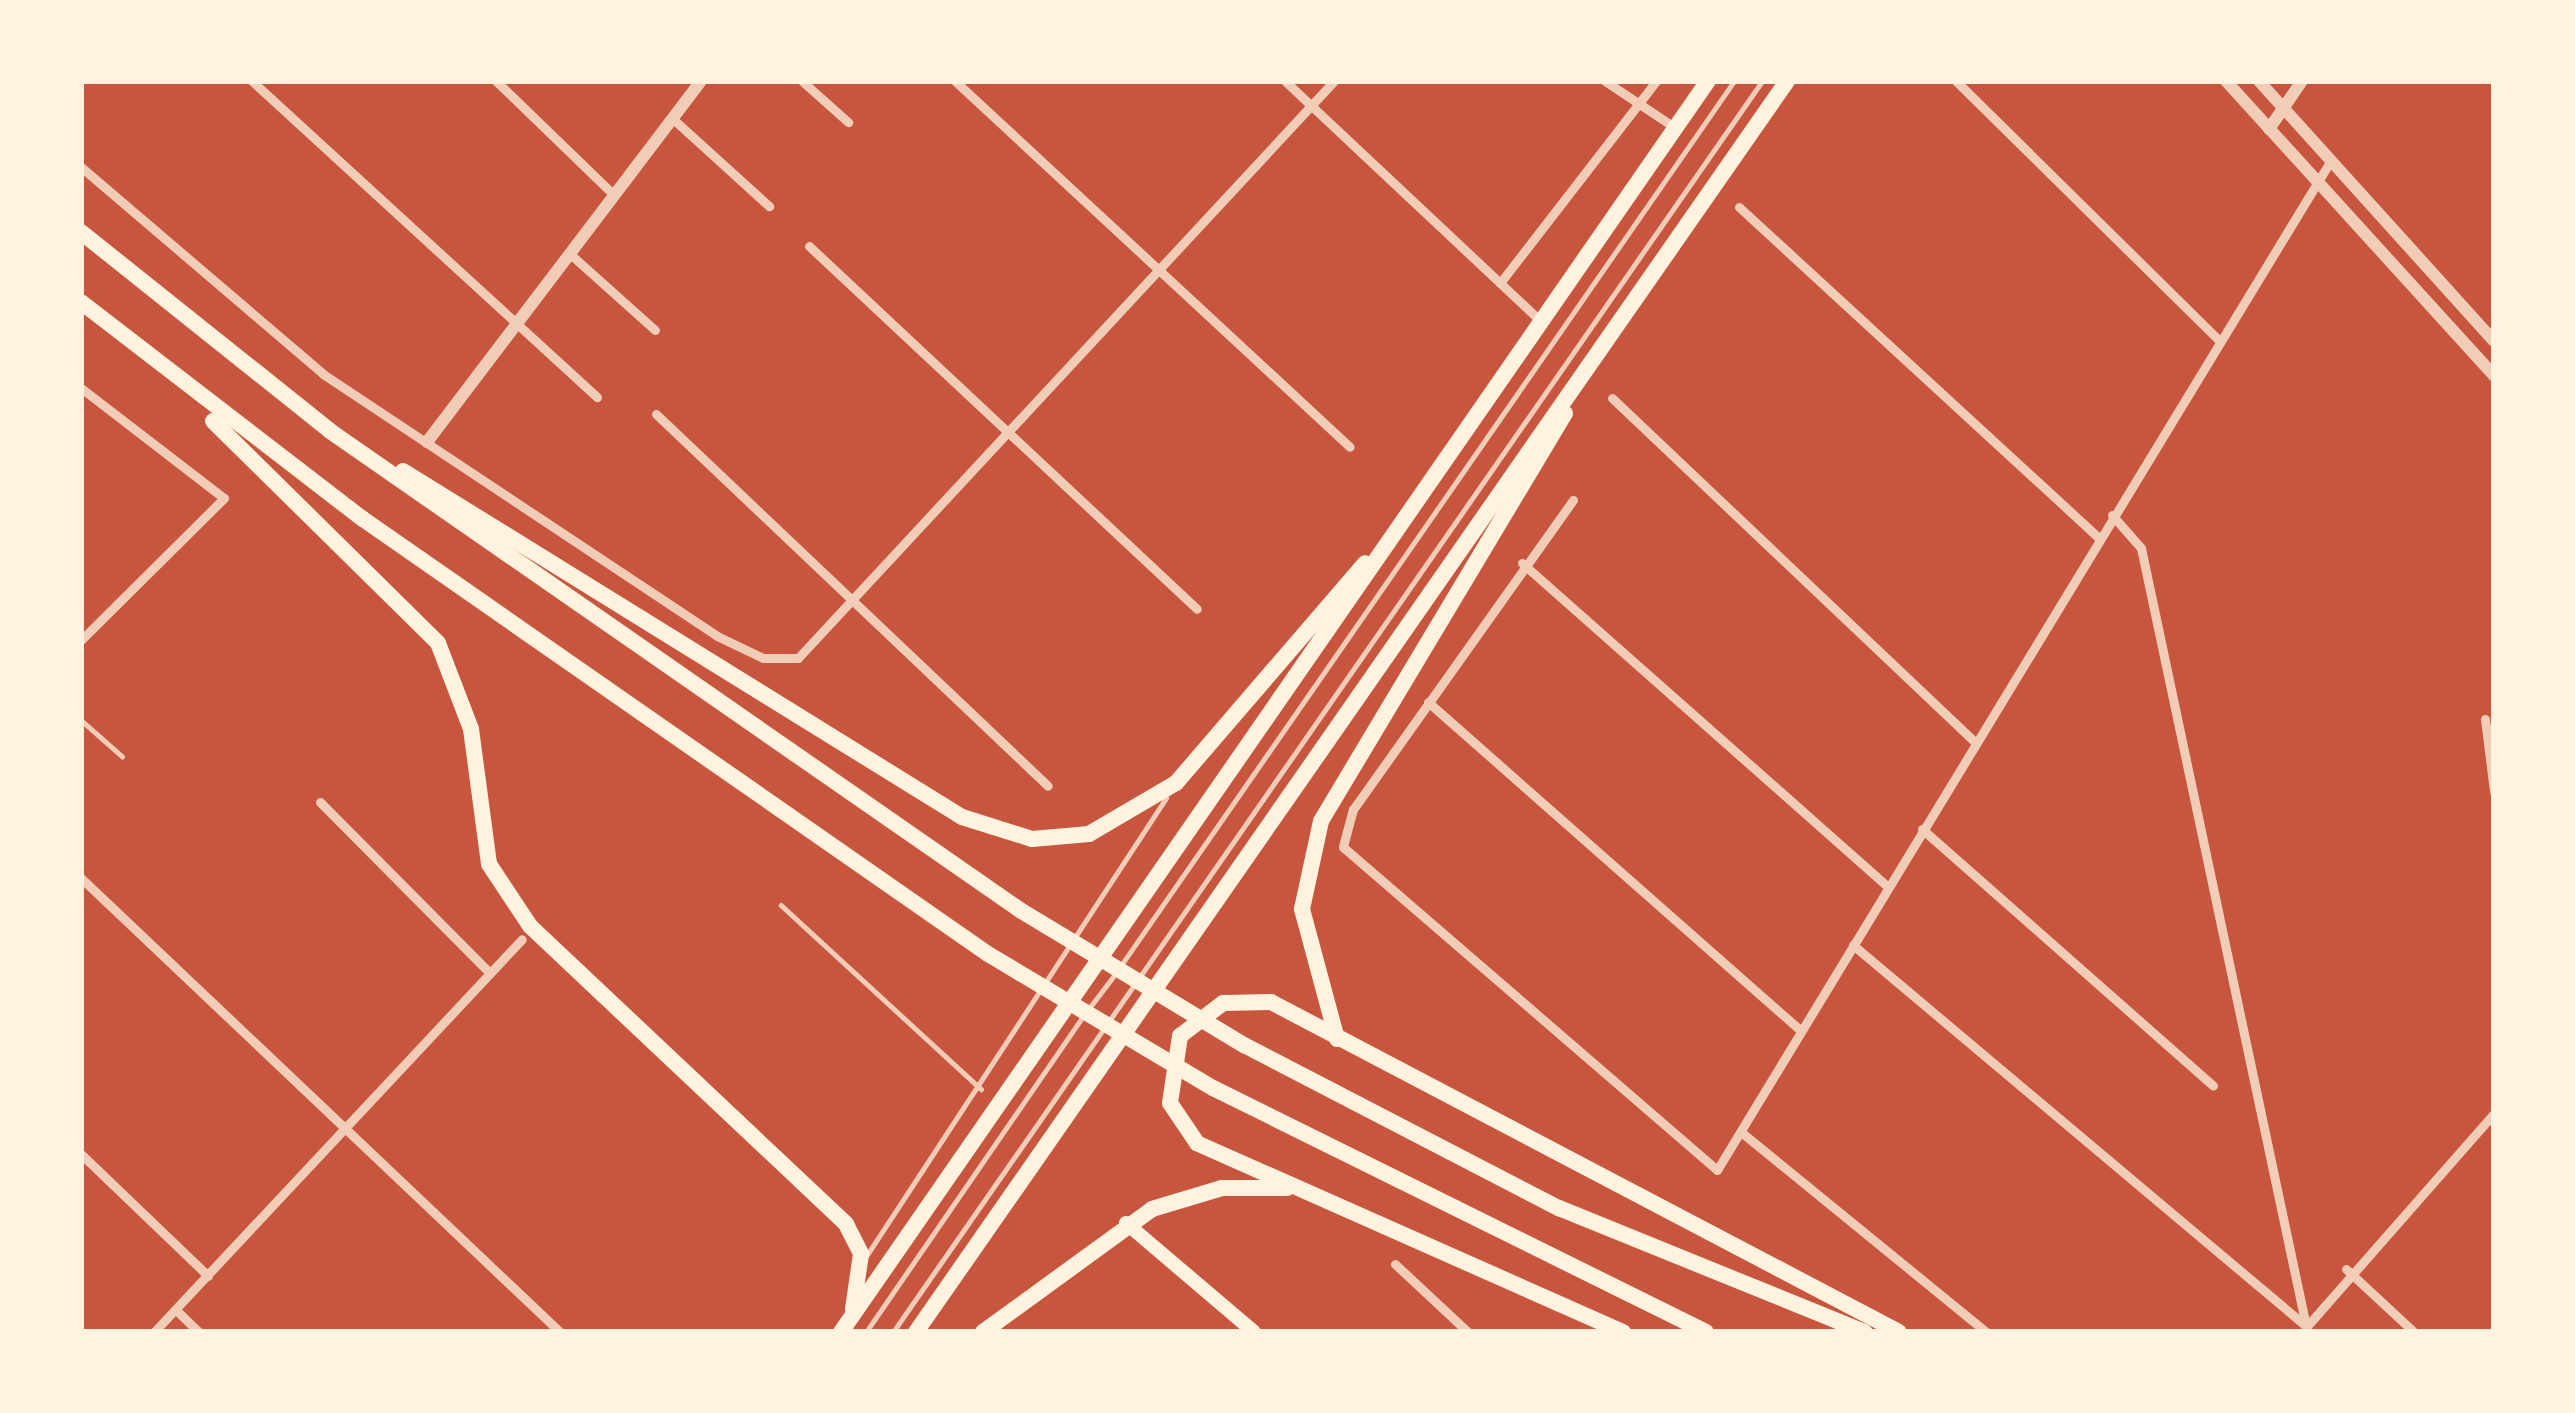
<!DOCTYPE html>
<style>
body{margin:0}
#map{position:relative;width:2575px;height:1413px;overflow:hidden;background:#c8553d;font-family:"Exo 2",sans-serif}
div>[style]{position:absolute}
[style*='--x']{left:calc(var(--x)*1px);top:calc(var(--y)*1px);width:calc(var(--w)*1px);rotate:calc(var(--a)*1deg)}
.service>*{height:4.5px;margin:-2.25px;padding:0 2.25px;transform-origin:2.25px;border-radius:2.25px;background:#f1ccb7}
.minor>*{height:9px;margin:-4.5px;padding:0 4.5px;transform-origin:4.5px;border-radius:4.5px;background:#f1ccb7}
.tertiary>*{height:12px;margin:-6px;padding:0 6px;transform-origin:6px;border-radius:6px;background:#f1ccb7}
.secondary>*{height:14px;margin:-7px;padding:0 7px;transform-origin:7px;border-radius:7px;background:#fff3e0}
.trunk>*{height:16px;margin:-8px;padding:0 8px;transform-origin:8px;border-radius:8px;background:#fff3e0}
span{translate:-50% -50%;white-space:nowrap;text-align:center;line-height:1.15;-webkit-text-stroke:12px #fff3e0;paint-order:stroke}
.frame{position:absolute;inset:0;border:84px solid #fff3e0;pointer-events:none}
</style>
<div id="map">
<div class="service">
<div style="--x:81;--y:720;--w:55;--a:41.3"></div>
<div style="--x:781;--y:905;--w:272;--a:42.6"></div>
<div style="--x:1122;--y:964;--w:1074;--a:-55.27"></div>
<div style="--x:1090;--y:1007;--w:43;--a:-52.6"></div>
<div style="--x:867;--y:1255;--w:546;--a:-56.8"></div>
<div style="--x:866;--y:1332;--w:383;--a:-55.5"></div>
<div style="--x:893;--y:1332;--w:1523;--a:-55.21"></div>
</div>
<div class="minor">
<div style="--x:252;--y:81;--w:468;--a:42.5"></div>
<div style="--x:496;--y:81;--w:164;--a:44"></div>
<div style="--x:802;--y:81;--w:62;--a:41.7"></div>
<div style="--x:955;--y:81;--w:538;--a:42.82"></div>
<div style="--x:1285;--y:81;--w:352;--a:43.2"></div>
<div style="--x:1605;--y:81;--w:83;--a:33.7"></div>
<div style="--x:1956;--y:81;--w:368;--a:44.6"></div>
<div style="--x:673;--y:119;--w:130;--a:42.2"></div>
<div style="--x:81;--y:167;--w:318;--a:40.5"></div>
<div style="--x:323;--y:374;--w:473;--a:33.6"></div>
<div style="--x:717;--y:636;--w:51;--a:25.6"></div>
<div style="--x:763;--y:658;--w:35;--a:0"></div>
<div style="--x:798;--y:658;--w:788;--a:-47.11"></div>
<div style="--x:1739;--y:207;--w:488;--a:42.6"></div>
<div style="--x:809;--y:246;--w:531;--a:43.09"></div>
<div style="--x:570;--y:254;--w:114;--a:41.8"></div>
<div style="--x:1500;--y:283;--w:255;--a:-52.3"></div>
<div style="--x:81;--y:388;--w:180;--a:37.6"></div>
<div style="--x:224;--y:498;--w:202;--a:135.2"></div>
<div style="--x:1612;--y:398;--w:500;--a:43.46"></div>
<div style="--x:656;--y:414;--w:540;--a:43.5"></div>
<div style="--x:1573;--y:500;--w:379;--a:125.4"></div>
<div style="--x:1353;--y:809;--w:39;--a:105"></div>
<div style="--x:1343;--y:847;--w:494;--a:40.8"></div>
<div style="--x:1717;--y:1170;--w:1182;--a:-58.7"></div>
<div style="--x:2112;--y:515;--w:44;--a:48.7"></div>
<div style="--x:2141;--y:548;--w:795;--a:78.03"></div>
<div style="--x:1522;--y:563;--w:489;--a:41.5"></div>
<div style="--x:1428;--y:702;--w:497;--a:41.4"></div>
<div style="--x:2485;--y:719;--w:73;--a:82.9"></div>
<div style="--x:320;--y:802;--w:241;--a:45.2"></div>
<div style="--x:1922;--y:829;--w:388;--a:41.4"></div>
<div style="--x:81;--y:878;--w:660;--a:43.47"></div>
<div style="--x:1853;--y:945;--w:592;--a:40.07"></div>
<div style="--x:1741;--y:1132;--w:316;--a:39.2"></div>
<div style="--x:81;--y:1154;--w:176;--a:43.8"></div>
<div style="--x:1395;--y:1264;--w:100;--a:43"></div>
<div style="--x:2346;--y:1269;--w:93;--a:42.8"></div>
<div style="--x:176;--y:1310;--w:32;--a:44"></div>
<div style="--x:2308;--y:1325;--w:282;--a:-48.7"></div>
<div style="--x:154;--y:1332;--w:538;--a:-46.88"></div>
</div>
<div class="tertiary">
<div style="--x:2226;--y:81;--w:399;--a:47.7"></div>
<div style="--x:2259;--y:81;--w:350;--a:47.9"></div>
<div style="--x:2269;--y:129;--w:58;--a:-55.5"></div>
<div style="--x:427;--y:442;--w:453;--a:-52.8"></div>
</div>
<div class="secondary">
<div style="--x:1126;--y:1223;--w:168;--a:40.4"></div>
</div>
<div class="trunk">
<div style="--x:81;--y:232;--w:319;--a:38.6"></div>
<div style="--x:330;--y:431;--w:840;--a:34.77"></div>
<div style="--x:1020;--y:910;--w:262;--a:31.1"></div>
<div style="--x:1244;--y:1045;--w:355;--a:27.4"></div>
<div style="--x:1559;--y:1208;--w:330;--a:22.1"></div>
<div style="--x:81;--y:302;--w:356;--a:37.6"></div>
<div style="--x:363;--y:519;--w:761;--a:34.84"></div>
<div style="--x:988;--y:954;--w:262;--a:30.8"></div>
<div style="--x:1213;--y:1088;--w:550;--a:26.33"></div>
<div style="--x:213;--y:421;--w:316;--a:44.6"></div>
<div style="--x:438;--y:643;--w:92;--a:69"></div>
<div style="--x:471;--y:729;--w:136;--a:82.4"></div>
<div style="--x:489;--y:864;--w:74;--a:56.5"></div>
<div style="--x:530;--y:926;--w:434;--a:43.3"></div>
<div style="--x:846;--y:1224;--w:34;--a:63"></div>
<div style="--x:861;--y:1254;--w:56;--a:98.3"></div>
<div style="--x:403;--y:471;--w:657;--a:31.76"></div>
<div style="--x:962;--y:817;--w:73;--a:17.4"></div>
<div style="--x:1032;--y:839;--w:57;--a:-5"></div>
<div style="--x:1089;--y:834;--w:101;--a:-30.4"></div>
<div style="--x:1176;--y:783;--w:290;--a:-49.3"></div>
<div style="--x:1337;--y:1039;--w:135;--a:-105.1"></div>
<div style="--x:1302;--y:909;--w:90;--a:-77.8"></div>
<div style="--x:1321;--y:821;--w:475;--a:-59.1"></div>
<div style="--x:841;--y:1332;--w:1522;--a:-55.28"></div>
<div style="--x:916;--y:1332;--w:1524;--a:-55.15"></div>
<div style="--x:983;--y:1332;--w:209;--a:-36"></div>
<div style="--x:1152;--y:1209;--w:73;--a:-16.7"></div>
<div style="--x:1222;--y:1188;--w:65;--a:0"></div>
<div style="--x:1623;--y:1332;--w:466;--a:-156.1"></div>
<div style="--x:1197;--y:1143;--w:48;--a:-124"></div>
<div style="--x:1170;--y:1103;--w:68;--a:-81.5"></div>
<div style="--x:1180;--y:1036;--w:54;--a:-37.5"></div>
<div style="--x:1223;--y:1003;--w:48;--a:-1.2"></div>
<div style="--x:1271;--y:1002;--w:709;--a:27.72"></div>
</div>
<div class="frame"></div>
</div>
